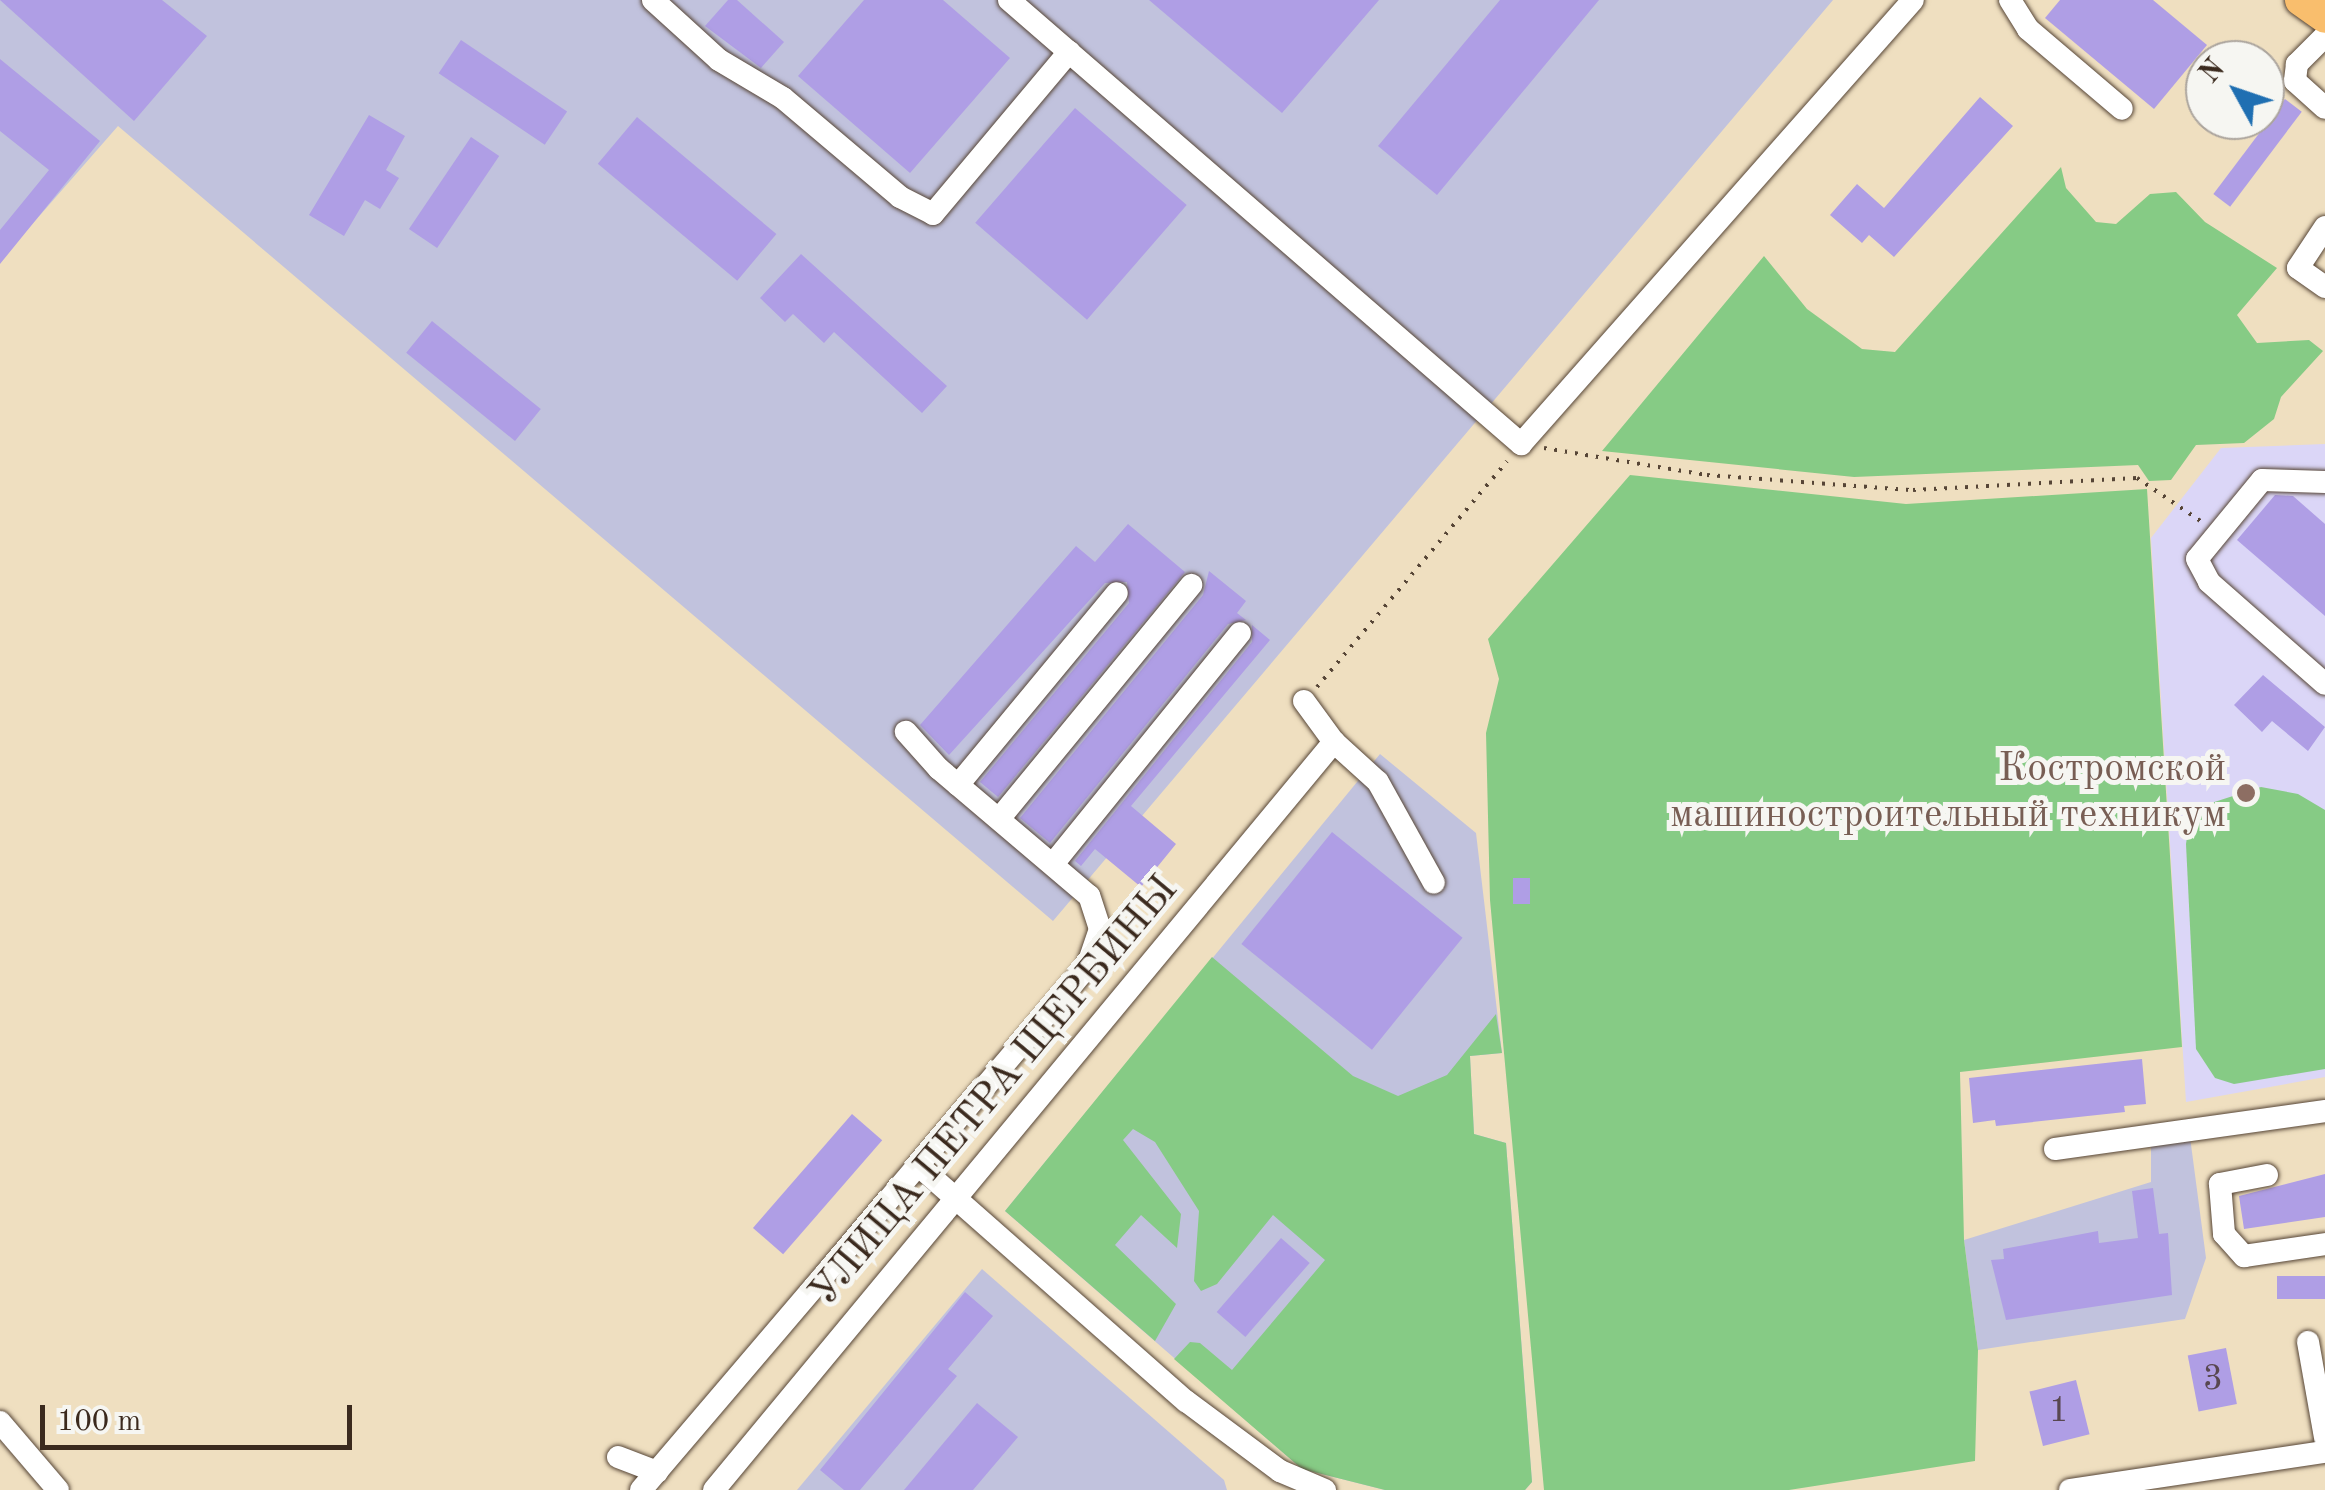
<!DOCTYPE html>
<meta charset="utf-8">
<style>
body{margin:0}
#map{position:relative;width:2325px;height:1490px;overflow:hidden;background:#efdfc0;font-family:"Old Standard TT",serif}
div>[style]{position:absolute}
[style*='--x']{left:calc(var(--x)*1px);top:calc(var(--y)*1px);width:calc(var(--w)*1px);rotate:calc(var(--a)*1deg)}
.built>*{inset:0;background:#dbd6f7}
.industrial>*{inset:0;background:#c1c2dd}
.green>*{inset:0;background:#86cb85}
.building>*{inset:0;background:#af9ee5;transform-origin:0 0}
.path>*{height:4px;margin-top:-2px;transform-origin:0;background:repeating-linear-gradient(90deg,#564536 0 2.5px,transparent 0 10.5px)}
.roads{filter:drop-shadow(0 0 2px #564536) drop-shadow(0 0 2px #564536)}
.minor>*{height:22px;margin:-11px;padding:0 11px;transform-origin:11px;border-radius:11px;background:#fff}
.highway>*{height:32px;margin:-16px;padding:0 16px;transform-origin:16px;border-radius:16px;background:#f9be6d}
.dots>*{width:28px;height:28px;translate:-50% -50%;box-sizing:border-box;border:5px solid #f6f6f2;border-radius:50%}
span{translate:-50% -50%;white-space:nowrap;text-align:center;line-height:1.15;-webkit-text-stroke:10px #f6f6f2;paint-order:stroke}
.number-label{font-size:35px;color:#584750}
.number-label span{-webkit-text-stroke-width:0}
.education-label{font-size:40px;color:#785e54}
.right{translate:-100% -50%;text-align:right}
.street-label{font-size:40px;color:#3b2a1e}
.north{position:absolute;left:2185px;top:40px;width:100px;height:100px;box-sizing:border-box;background:#f6f6f2;border:2px solid #aba49d;border-radius:50%;rotate:310deg;font-size:28px;font-weight:700;line-height:40px;text-align:center;color:#3b2a1e}
.north::after{content:'';display:block;margin:auto;width:35px;height:45px;background:#1f6fb2;clip-path:polygon(50% 0,100% 100%,50% 72%,0 100%)}
.scale{position:absolute;left:40px;top:1405px;width:312px;height:45px;box-sizing:border-box;border:5px solid #3b2a1e;border-top:0;padding-left:12px;font-size:30px;line-height:35px;white-space:nowrap;color:#3b2a1e;-webkit-text-stroke:8px #f6f6f2;paint-order:stroke}
</style>
<div id="map">
<div class="built">
<div style="clip-path:polygon(2325px 444px,2325px 1077px,2186px 1102px,2151px 538px,2221px 448px)"></div>
</div>
<div class="industrial">
<div style="clip-path:polygon(0 0,1833px 0,1053px 921px,118px 126px,0 261px)"></div>
<div style="clip-path:polygon(1380px 754px,1476px 833px,1502px 1053px,1470px 1056px,1474px 1134px,1506px 1143px,1532px 1482px,1525px 1490px,1385px 1490px,1302px 1469px,1005px 1211px)"></div>
<div style="clip-path:polygon(2190px 1137px,2206px 1258px,2185px 1319px,1978px 1350px,1964px 1240px,2151px 1182px,2151px 1143px)"></div>
<div style="clip-path:polygon(982px 1269px,1224px 1480px,1227px 1490px,797px 1490px)"></div>
</div>
<div class="green">
<div style="clip-path:polygon(2061px 167px,2066px 188px,2096px 222px,2116px 224px,2150px 194px,2176px 192px,2205px 222px,2277px 268px,2237px 315px,2257px 343px,2309px 340px,2323px 351px,2281px 397px,2274px 419px,2244px 443px,2196px 445px,2171px 480px,2149px 481px,2138px 465px,1854px 477px,1602px 451px,1764px 256px,1807px 309px,1862px 349px,1895px 352px)"></div>
<div style="clip-path:polygon(1630px 475px,1906px 504px,2147px 489px,2182px 1047px,1960px 1072px,1964px 1240px,1978px 1350px,1975px 1461px,1789px 1490px,1544px 1490px,1490px 900px,1486px 733px,1499px 679px,1488px 639px)"></div>
<div style="clip-path:polygon(2261px 787px,2298px 794px,2325px 810px,2325px 1069px,2234px 1084px,2215px 1078px,2196px 1049px,2186px 844px,2189px 823px,2205px 805px)"></div>
<div style="clip-path:polygon(1212px 957px,1353px 1076px,1398px 1096px,1447px 1075px,1496px 1014px,1502px 1053px,1470px 1056px,1474px 1134px,1506px 1143px,1532px 1482px,1525px 1490px,1385px 1490px,1302px 1469px,1174px 1359px,1190px 1342px,1200px 1343px,1232px 1370px,1325px 1260px,1273px 1215px,1217px 1284px,1201px 1291px,1194px 1281px,1199px 1211px,1155px 1142px,1133px 1129px,1123px 1140px,1181px 1214px,1177px 1248px,1141px 1215px,1115px 1245px,1176px 1304px,1155px 1341px,1005px 1211px)"></div>
</div>
<div class="building">
<div style="clip-path:polygon(0 0,162px 0,207px 36px,134px 121px)"></div>
<div style="clip-path:polygon(728px 0,737px 0,784px 42px,761px 68px,705px 26px)"></div>
<div style="clip-path:polygon(864px 0,943px 0,1010px 58px,910px 173px,798px 76px)"></div>
<div style="clip-path:polygon(1149px 0,1379px 0,1282px 113px)"></div>
<div style="clip-path:polygon(1500px 0,1599px 0,1437px 195px,1378px 146px)"></div>
<div style="clip-path:polygon(2060px 0,2153px 0,2207px 45px,2154px 109px,2045px 18px)"></div>
<div style="left:461px;top:40px;width:128px;height:40px;rotate:34deg"></div>
<div style="clip-path:polygon(0 59px,100px 141px,0 264px,0 230px,49px 170px,0 131px)"></div>
<div style="clip-path:polygon(1980px 97px,2013px 126px,1894px 257px,1869px 235px,1862px 243px,1830px 215px,1857px 184px,1884px 208px)"></div>
<div style="left:2285px;top:99px;width:21px;height:119px;rotate:37deg"></div>
<div style="left:1075px;top:108px;width:148px;height:152px;rotate:41deg"></div>
<div style="clip-path:polygon(369px 115px,405px 136px,386px 170px,399px 178px,380px 209px,365px 200px,344px 236px,309px 215px)"></div>
<div style="left:637px;top:117px;width:182px;height:61px;rotate:40deg"></div>
<div style="left:471px;top:137px;width:34px;height:111px;rotate:34deg"></div>
<div style="clip-path:polygon(801px 254px,947px 386px,922px 413px,834px 332px,824px 343px,793px 314px,785px 322px,760px 298px)"></div>
<div style="left:432px;top:321px;width:140px;height:41px;rotate:39deg"></div>
<div style="clip-path:polygon(2275px 495px,2293px 496px,2325px 524px,2325px 616px,2237px 540px)"></div>
<div style="clip-path:polygon(1128px 524px,1185px 572px,998px 797px,980px 782px,1129px 603px,1127px 582px,1105px 583px,949px 755px,920px 725px,1076px 546px,1095px 562px)"></div>
<div style="clip-path:polygon(1209px 571px,1246px 601px,1237px 613px,1246px 620px,1228px 624px,1050px 843px,1020px 818px,1203px 595px)"></div>
<div style="clip-path:polygon(1252px 625px,1270px 640px,1131px 806px,1176px 844px,1141px 887px,1095px 849px,1081px 866px,1075px 861px,1252px 642px)"></div>
<div style="clip-path:polygon(2263px 675px,2325px 727px,2308px 751px,2272px 721px,2262px 732px,2234px 705px)"></div>
<div style="left:1332px;top:832px;width:168px;height:144px;rotate:39deg"></div>
<div style="left:1513px;top:878px;width:17px;height:26px"></div>
<div style="clip-path:polygon(2142px 1059px,2146px 1104px,2124px 1106px,2125px 1112px,1996px 1126px,1995px 1120px,1973px 1123px,1969px 1078px)"></div>
<div style="left:852px;top:1114px;width:40px;height:151px;rotate:41deg"></div>
<div style="clip-path:polygon(2325px 1174px,2325px 1217px,2244px 1229px,2239px 1196px)"></div>
<div style="clip-path:polygon(2153px 1188px,2159px 1234px,2168px 1233px,2172px 1295px,2006px 1320px,1991px 1260px,2004px 1259px,2003px 1249px,2098px 1231px,2099px 1243px,2138px 1238px,2132px 1191px)"></div>
<div style="left:1281px;top:1238px;width:38px;height:98px;rotate:41deg"></div>
<div style="left:2325px;top:1276px;width:23px;height:48px;rotate:90deg"></div>
<div style="clip-path:polygon(965px 1292px,993px 1316px,948px 1369px,957px 1376px,860px 1490px,844px 1490px,820px 1470px)"></div>
<div style="left:2226px;top:1348px;width:57px;height:39px;rotate:79deg"></div>
<div style="left:2076px;top:1380px;width:56px;height:48px;rotate:76deg"></div>
<div style="clip-path:polygon(977px 1403px,1018px 1437px,973px 1490px,904px 1490px)"></div>
</div>
<div class="path">
<div style="--x:1544;--y:448;--w:165;--a:9.4"></div>
<div style="--x:1707;--y:475;--w:207;--a:4.2"></div>
<div style="--x:1913;--y:490;--w:224;--a:-3.1"></div>
<div style="--x:2137;--y:478;--w:78;--a:34.1"></div>
<div style="--x:1317;--y:687;--w:295;--a:-49.9"></div>
</div>
<div class="roads">
<div class="minor">
<div style="--x:653;--y:0;--w:89;--a:42.3"></div>
<div style="--x:719;--y:60;--w:74;--a:30.7"></div>
<div style="--x:783;--y:98;--w:153;--a:40.2"></div>
<div style="--x:900;--y:197;--w:37;--a:27"></div>
<div style="--x:933;--y:214;--w:212;--a:-50"></div>
<div style="--x:1009;--y:0;--w:678;--a:40.93"></div>
<div style="--x:1521;--y:444;--w:592;--a:-48.56"></div>
<div style="--x:2010;--y:0;--w:34;--a:58"></div>
<div style="--x:2028;--y:29;--w:123;--a:40.4"></div>
<div style="--x:2325;--y:36;--w:40;--a:135"></div>
<div style="--x:2297;--y:64;--w:17;--a:97"></div>
<div style="--x:2295;--y:81;--w:40;--a:42"></div>
<div style="--x:2325;--y:227;--w:49;--a:123.4"></div>
<div style="--x:2298;--y:268;--w:33;--a:35"></div>
<div style="--x:2325;--y:482;--w:63;--a:-178.2"></div>
<div style="--x:2262;--y:480;--w:102;--a:129.4"></div>
<div style="--x:2197;--y:559;--w:26;--a:62"></div>
<div style="--x:2209;--y:582;--w:154;--a:41.3"></div>
<div style="--x:1304;--y:701;--w:51;--a:53.8"></div>
<div style="--x:1334;--y:742;--w:59;--a:42.3"></div>
<div style="--x:1378;--y:782;--w:115;--a:61"></div>
<div style="--x:958;--y:785;--w:249;--a:-50.4"></div>
<div style="--x:999;--y:819;--w:303;--a:-50.6"></div>
<div style="--x:1053;--y:864;--w:297;--a:-51"></div>
<div style="--x:2055;--y:1149;--w:273;--a:-8"></div>
<div style="--x:919;--y:1166;--w:356;--a:41.4"></div>
<div style="--x:1186;--y:1401;--w:117;--a:36.7"></div>
<div style="--x:1280;--y:1471;--w:49;--a:22.9"></div>
<div style="--x:2267;--y:1175;--w:48;--a:169.2"></div>
<div style="--x:2220;--y:1184;--w:50;--a:85.4"></div>
<div style="--x:2224;--y:1234;--w:30;--a:48"></div>
<div style="--x:2244;--y:1256;--w:82;--a:-8.4"></div>
<div style="--x:2308;--y:1342;--w:97;--a:79.9"></div>
<div style="--x:0;--y:1422;--w:89;--a:49.5"></div>
<div style="--x:618;--y:1457;--w:42;--a:21"></div>
<div style="--x:641;--y:1490;--w:687;--a:-49.54"></div>
<div style="--x:1087;--y:967;--w:40;--a:-71.1"></div>
<div style="--x:1100;--y:929;--w:35;--a:-108"></div>
<div style="--x:1089;--y:896;--w:197;--a:-139.7"></div>
<div style="--x:939;--y:769;--w:50;--a:-131.7"></div>
<div style="--x:714;--y:1490;--w:972;--a:-50.35"></div>
<div style="--x:2070;--y:1490;--w:258;--a:-8.5"></div>
</div>
<div class="highway">
<div style="--x:2301;--y:0;--w:29;--a:35"></div>
</div>
</div>
<div class="dots">
<div style="left:2246px;top:793px;background:#8d6e63"></div>
</div>
<div class="number-label">
<span style="left:2213px;top:1380px">3</span>
<span style="left:2059px;top:1412px">1</span>
</div>
<div class="education-label">
<span class="right" style="left:2226px;top:793px">Костромской<br>машиностроительный техникум</span>
</div>
<div class="street-label">
<span style="left:995px;top:1092px;rotate:-50deg">УЛИЦА ПЕТРА ЩЕРБИНЫ</span>
</div>
<div class="north">N</div>
<div class="scale">100 m</div>
</div>
